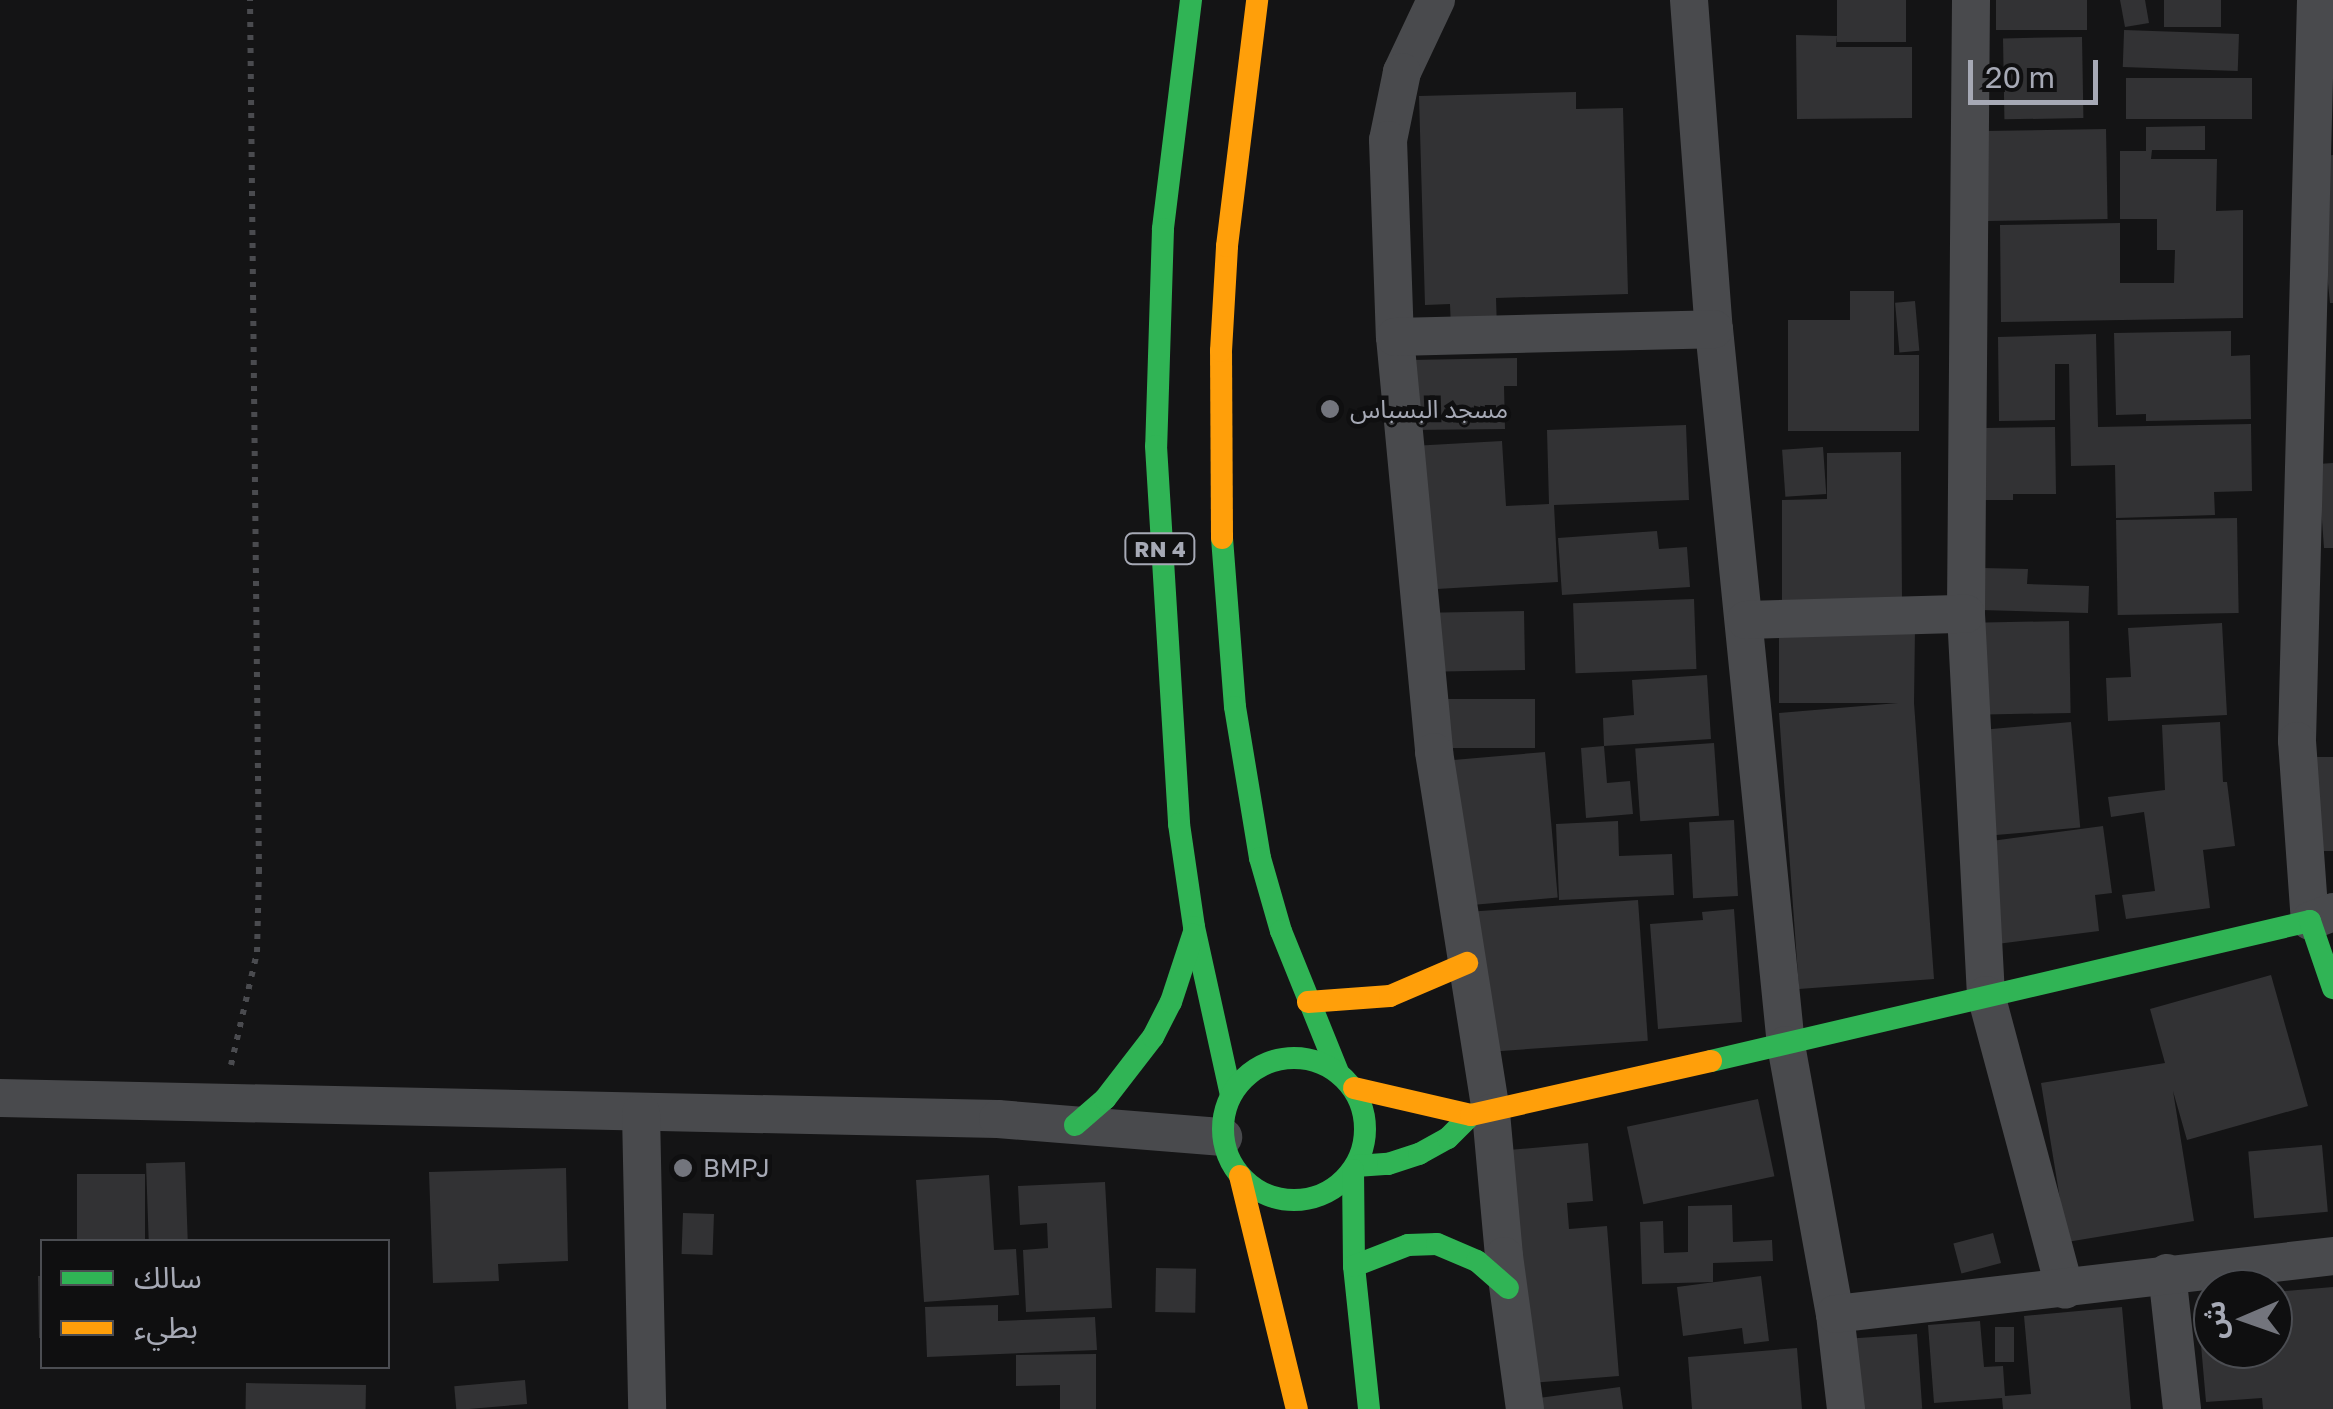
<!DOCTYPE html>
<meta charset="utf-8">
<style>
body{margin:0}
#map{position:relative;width:2333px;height:1409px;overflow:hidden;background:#141415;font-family:"Golos Text","Noto Sans Arabic",sans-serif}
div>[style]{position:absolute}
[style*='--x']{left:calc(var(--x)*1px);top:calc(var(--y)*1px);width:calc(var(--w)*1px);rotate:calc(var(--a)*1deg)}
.building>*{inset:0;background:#323234;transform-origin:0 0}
.path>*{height:6px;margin-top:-3px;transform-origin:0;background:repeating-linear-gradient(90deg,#4a4b4f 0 5px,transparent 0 13px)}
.street>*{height:38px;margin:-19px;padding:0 19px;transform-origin:19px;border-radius:19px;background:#494a4d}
.fast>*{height:22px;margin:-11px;padding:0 11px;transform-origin:11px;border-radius:11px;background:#30b455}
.fast>.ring{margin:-11px;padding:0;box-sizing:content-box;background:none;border:22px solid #30b455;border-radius:50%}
.slow>*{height:22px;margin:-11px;padding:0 11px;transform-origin:11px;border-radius:11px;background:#ff9f0a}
.dots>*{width:28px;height:28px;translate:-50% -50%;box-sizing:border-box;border:5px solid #0f0f10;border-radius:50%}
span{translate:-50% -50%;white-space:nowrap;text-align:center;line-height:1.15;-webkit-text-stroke:9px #0f0f10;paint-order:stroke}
.shield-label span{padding:2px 8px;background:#0f0f10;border:2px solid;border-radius:8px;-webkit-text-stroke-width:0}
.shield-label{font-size:22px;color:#a6a9b5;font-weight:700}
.poi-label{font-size:25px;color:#a6a9b5}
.left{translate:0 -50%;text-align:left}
.legend{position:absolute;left:40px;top:1239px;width:350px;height:130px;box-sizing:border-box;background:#0f0f10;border:2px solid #4b4d52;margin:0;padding:12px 18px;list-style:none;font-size:30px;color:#a6a9b5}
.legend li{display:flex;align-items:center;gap:20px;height:50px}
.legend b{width:50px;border:2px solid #4b4d52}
.north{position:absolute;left:2193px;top:1269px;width:100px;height:100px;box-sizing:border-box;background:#0f0f10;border:2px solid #4b4d52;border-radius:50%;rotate:268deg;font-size:28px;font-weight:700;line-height:40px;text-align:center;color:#a6a9b5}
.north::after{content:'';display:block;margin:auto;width:35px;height:45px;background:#73757d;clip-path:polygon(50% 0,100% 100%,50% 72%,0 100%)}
.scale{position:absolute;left:1968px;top:60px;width:130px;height:45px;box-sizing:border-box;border:5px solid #a6a9b5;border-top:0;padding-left:12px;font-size:30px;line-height:35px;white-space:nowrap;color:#a6a9b5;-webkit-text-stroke:8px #0f0f10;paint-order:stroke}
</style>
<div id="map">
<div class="building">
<div style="left:1837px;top:0;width:69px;height:42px"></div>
<div style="left:1996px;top:0;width:91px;height:30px"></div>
<div style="clip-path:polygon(2120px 0,2145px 0,2149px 23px,2125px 27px)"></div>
<div style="left:2164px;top:0;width:57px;height:27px"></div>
<div style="left:2239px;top:34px;width:37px;height:115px;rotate:92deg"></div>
<div style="clip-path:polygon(1796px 35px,1837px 36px,1836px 47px,1912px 47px,1912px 118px,1797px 119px)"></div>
<div style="left:2082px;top:37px;width:81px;height:79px;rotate:89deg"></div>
<div style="left:2126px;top:78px;width:126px;height:41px"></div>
<div style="clip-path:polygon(1576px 92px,1576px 109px,1623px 108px,1628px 294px,1496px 298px,1497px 329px,1451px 330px,1450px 304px,1425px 305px,1419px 96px)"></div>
<div style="clip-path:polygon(2205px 126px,2205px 150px,2152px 150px,2151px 159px,2217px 159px,2216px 211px,2243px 210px,2243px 318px,2001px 322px,2000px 225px,2120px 223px,2120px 283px,2174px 283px,2175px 250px,2157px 250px,2157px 219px,2120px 219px,2120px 151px,2146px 151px,2146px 127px)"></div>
<div style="left:2106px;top:129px;width:90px;height:121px;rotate:89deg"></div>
<div style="clip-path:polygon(2333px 155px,2333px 303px,2330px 303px,2315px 157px)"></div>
<div style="clip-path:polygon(1850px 291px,1894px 291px,1894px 355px,1919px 355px,1919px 431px,1788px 431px,1788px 320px,1850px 320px)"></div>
<div style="left:1915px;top:301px;width:50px;height:20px;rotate:85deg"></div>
<div style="clip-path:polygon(2231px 331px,2231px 356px,2250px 355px,2251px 419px,2146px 421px,2146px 414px,2116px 415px,2114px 333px)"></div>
<div style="clip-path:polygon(2096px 334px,2098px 427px,2251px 424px,2252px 491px,2214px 492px,2215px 515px,2116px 518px,2115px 465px,2071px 466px,2069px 364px,2055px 364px,2055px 420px,1999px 421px,1998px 337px)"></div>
<div style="clip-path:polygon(1517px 358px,1517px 386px,1504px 386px,1505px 429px,1411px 430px,1410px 360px)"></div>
<div style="clip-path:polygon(1686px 425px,1689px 500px,1554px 505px,1558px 582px,1420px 590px,1412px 446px,1502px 441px,1506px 506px,1549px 504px,1547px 430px)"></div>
<div style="clip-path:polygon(2055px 427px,2056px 494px,2013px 494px,2013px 500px,1984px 500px,1984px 428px)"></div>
<div style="left:1823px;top:447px;width:47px;height:41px;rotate:86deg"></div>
<div style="clip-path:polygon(1901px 452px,1902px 599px,1782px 601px,1782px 500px,1827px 499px,1827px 453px)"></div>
<div style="clip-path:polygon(2333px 463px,2333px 548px,2324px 548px,2318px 464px)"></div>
<div style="left:2237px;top:518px;width:95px;height:121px;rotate:89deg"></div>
<div style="clip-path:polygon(1657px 531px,1659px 549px,1687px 547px,1690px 587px,1562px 595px,1558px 538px)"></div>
<div style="clip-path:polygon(1982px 568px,2028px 569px,2027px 584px,2089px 586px,2088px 613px,1981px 610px)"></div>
<div style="left:1694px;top:599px;width:70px;height:121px;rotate:88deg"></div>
<div style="left:1524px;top:611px;width:59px;height:95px;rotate:89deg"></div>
<div style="left:2069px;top:621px;width:92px;height:85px;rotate:89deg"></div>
<div style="clip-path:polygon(2222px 623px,2227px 715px,2108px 721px,2106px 678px,2131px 677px,2128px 628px)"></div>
<div style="clip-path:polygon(1779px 628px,1915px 628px,1914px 703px,1934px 979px,1799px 989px,1779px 713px,1898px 703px,1779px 703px)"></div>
<div style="clip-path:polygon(1707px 675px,1711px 739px,1604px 746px,1603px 718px,1634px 715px,1632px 680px)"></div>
<div style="left:1535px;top:699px;width:49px;height:93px;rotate:90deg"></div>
<div style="left:2071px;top:722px;width:106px;height:102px;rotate:85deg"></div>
<div style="clip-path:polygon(2220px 722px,2223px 782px,2227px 782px,2235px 846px,2203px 850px,2210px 908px,2126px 919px,2122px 895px,2155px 891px,2144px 812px,2111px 817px,2108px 797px,2165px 790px,2162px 725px)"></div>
<div style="left:1714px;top:743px;width:73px;height:79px;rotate:86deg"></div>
<div style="clip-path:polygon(1604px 746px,1607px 783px,1630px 781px,1633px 814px,1586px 818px,1581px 748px)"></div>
<div style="left:1545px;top:752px;width:146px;height:92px;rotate:85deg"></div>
<div style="left:2315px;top:757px;width:18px;height:94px"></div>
<div style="left:1734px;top:820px;width:76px;height:45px;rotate:87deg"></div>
<div style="clip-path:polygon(1618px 821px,1619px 856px,1672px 854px,1674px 895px,1559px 900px,1556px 824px)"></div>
<div style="clip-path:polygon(2103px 826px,2112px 893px,2095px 895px,2099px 931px,1997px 944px,1984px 842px)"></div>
<div style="left:1638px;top:900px;width:141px;height:168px;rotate:86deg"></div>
<div style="clip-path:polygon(1734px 909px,1742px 1022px,1658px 1029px,1650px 924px,1703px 920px,1702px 912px)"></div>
<div style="clip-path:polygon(2271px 975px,2308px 1106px,2187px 1140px,2173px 1091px,2194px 1221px,2067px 1242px,2041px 1083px,2165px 1063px,2150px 1009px)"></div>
<div style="left:1758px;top:1099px;width:79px;height:134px;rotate:78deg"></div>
<div style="clip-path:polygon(1588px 1143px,1593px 1201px,1567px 1203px,1569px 1229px,1607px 1226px,1619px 1376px,1517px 1384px,1497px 1151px)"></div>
<div style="left:2322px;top:1145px;width:67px;height:74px;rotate:85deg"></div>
<div style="left:185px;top:1162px;width:80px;height:39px;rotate:88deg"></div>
<div style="clip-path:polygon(566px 1168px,568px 1261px,498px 1264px,499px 1281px,433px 1283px,429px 1172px)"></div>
<div style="left:77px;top:1174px;width:68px;height:68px"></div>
<div style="clip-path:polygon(989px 1175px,994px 1250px,1016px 1249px,1019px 1295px,924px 1302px,916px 1180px)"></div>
<div style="clip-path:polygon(1105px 1182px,1112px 1308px,1026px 1312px,1023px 1250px,1048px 1248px,1047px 1223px,1020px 1225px,1018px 1186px)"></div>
<div style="clip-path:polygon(1732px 1205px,1733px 1242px,1772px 1240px,1773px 1261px,1713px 1263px,1713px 1282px,1642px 1284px,1640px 1222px,1663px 1221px,1664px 1253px,1688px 1252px,1688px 1206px)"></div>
<div style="left:683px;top:1213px;width:31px;height:41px;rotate:2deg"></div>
<div style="left:1993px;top:1233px;width:31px;height:41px;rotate:75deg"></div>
<div style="left:1156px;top:1268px;width:40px;height:44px;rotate:1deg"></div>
<div style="clip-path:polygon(38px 1276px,42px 1276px,42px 1338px,39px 1338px)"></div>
<div style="clip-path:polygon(1761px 1276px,1769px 1341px,1744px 1344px,1742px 1328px,1683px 1336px,1677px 1287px)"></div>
<div style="clip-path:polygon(2333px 1287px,2333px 1409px,2263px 1409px,2262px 1398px,2206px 1402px,2197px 1299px,2213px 1297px,2213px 1349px,2273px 1349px,2273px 1292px)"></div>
<div style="clip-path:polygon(998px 1305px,998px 1321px,1095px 1317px,1097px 1350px,927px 1357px,925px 1307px)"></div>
<div style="clip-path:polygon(2122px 1307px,2131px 1409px,2003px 1409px,2002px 1398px,1934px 1403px,1928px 1325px,1980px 1321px,1984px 1367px,2003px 1366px,2005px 1396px,2031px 1394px,2024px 1316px)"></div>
<div style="left:1995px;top:1327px;width:19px;height:35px"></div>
<div style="left:1917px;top:1334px;width:75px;height:62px;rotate:86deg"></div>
<div style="clip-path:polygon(1797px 1348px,1802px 1409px,1692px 1409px,1688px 1357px)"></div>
<div style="clip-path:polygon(1096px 1354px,1096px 1409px,1060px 1409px,1060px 1385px,1016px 1386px,1016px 1355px)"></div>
<div style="left:525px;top:1380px;width:24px;height:71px;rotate:85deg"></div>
<div style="left:246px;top:1383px;width:120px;height:26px;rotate:1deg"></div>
<div style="clip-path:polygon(1620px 1387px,1623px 1409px,1518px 1409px,1517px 1401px)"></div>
</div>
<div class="path">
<div style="--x:231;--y:1065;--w:116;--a:-77"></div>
<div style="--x:257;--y:952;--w:80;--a:-88.6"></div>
<div style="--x:259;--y:872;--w:872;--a:-90.59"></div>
</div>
<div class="street">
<div style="--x:1436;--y:0;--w:80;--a:115.3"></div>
<div style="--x:1402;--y:72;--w:69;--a:101.6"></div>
<div style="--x:1388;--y:140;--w:197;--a:88"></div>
<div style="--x:1395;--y:337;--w:417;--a:84.6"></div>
<div style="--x:1434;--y:752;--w:365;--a:81"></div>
<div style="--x:1491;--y:1113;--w:144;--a:84.8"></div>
<div style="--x:1504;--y:1256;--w:154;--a:82.2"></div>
<div style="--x:1689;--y:0;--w:330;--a:85.7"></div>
<div style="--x:1714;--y:329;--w:720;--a:84.26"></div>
<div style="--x:1786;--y:1045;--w:273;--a:79.7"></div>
<div style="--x:1835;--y:1314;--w:96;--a:83.4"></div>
<div style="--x:1971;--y:0;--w:614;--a:90.47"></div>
<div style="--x:1966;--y:614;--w:382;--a:87"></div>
<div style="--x:1986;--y:995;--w:305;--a:75"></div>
<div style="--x:2316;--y:0;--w:741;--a:91.47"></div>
<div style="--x:2297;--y:741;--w:180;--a:85.9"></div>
<div style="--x:2310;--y:921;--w:25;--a:-21"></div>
<div style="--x:1395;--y:337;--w:319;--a:-1.4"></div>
<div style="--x:1746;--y:620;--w:220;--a:-1.6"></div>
<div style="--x:0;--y:1098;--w:998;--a:1.21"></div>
<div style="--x:998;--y:1119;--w:226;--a:4.6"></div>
<div style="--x:641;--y:1113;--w:296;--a:88.8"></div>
<div style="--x:2167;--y:1273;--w:137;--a:83.7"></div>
<div style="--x:1835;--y:1314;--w:501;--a:-6.64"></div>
</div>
<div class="fast">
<div style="--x:1191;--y:0;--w:231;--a:97"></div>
<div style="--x:1163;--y:229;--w:217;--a:91.8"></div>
<div style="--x:1156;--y:446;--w:379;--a:86.5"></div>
<div style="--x:1179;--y:824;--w:104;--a:81.7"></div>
<div style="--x:1194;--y:927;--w:172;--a:77.6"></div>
<div style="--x:1222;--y:538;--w:169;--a:85.6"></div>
<div style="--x:1235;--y:707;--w:153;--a:80.6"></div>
<div style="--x:1260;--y:858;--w:76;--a:74"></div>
<div style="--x:1281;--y:931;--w:152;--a:68"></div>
<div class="ring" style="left:1223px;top:1058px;width:120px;height:120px"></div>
<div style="--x:1711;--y:1061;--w:615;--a:-13.16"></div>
<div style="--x:2310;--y:921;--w:71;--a:71.1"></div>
<div style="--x:1075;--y:1125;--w:40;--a:-41"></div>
<div style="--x:1105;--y:1099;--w:78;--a:-52.3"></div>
<div style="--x:1153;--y:1037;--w:39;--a:-63"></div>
<div style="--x:1171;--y:1002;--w:71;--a:-71.8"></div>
<div style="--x:1356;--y:1166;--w:32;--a:-4"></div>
<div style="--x:1388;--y:1164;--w:33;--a:-18"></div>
<div style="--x:1419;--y:1154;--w:33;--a:-29"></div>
<div style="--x:1448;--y:1138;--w:33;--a:-45"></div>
<div style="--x:1353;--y:1170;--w:96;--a:89.4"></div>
<div style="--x:1354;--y:1266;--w:144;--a:84"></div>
<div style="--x:1354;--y:1266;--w:58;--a:-21.3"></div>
<div style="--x:1408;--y:1245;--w:29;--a:-2"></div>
<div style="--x:1437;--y:1244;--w:43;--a:23"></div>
<div style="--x:1477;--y:1261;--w:41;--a:41.1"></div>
</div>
<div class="slow">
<div style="--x:1222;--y:538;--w:187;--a:-90.3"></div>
<div style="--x:1221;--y:351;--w:105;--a:-86.7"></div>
<div style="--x:1227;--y:246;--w:248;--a:-83"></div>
<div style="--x:1308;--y:1002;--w:82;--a:-4.2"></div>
<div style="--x:1390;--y:996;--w:84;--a:-23.2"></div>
<div style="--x:1354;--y:1088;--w:120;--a:13"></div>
<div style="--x:1471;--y:1115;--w:246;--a:-12.7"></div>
<div style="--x:1240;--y:1176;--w:240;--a:76.3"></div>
</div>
<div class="dots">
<div style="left:1330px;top:409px;background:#73757d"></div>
<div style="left:683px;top:1168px;background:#73757d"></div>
</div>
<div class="shield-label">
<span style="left:1160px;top:549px">RN 4</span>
</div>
<div class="poi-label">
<span class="left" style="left:1350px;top:409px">مسجد البسباس</span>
<span class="left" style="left:703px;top:1168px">BMPJ</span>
</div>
<ul class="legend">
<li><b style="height:12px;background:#30b455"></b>سالك</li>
<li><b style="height:12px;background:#ff9f0a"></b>بطيء</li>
</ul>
<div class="north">ش</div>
<div class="scale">20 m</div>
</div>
